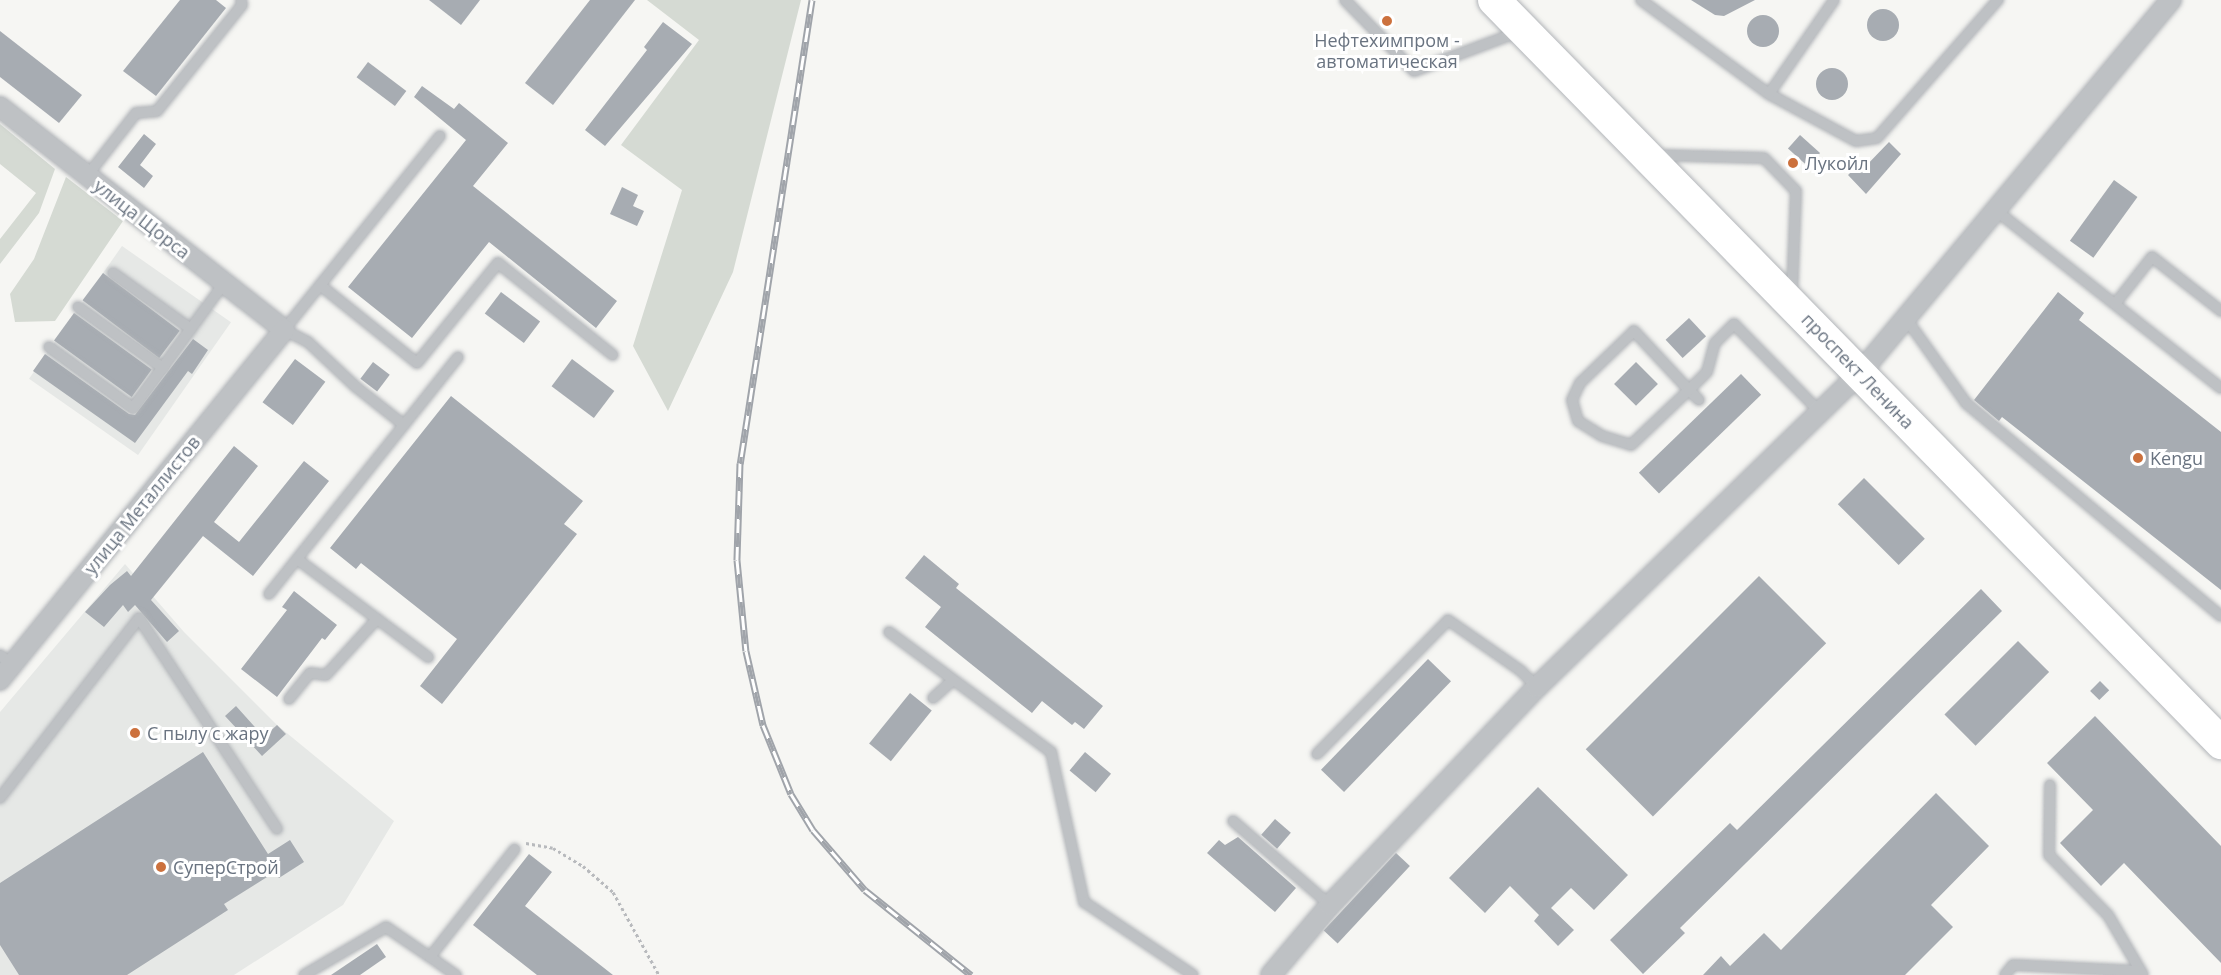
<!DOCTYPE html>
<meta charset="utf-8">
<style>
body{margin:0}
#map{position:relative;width:2221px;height:975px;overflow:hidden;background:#f6f6f3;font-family:"Open Sans",sans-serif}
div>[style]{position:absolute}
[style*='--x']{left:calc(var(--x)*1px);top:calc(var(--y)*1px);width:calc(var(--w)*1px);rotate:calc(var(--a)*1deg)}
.built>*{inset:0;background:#e6e8e6;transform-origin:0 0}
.green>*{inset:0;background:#d5dad3}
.building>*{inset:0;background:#a7acb2;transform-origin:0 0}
.round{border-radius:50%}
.path>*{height:3px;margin-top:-1.5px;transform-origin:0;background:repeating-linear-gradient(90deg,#b8babd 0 3px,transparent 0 6px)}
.roads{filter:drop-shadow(0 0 2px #b2b5b9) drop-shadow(0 0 2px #b2b5b9)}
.lane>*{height:10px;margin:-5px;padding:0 5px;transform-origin:5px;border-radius:5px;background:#bec1c4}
.street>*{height:20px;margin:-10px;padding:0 10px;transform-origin:10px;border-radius:10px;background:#bec1c4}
.primary>*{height:32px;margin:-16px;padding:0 16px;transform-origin:16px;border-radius:16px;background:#fff}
.rail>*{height:7px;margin-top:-3.5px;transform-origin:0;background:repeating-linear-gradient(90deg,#fff 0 14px,#a0a4aa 0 28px);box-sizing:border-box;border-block:2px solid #a0a4aa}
.dots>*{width:16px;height:16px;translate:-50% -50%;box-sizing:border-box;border:3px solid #fff;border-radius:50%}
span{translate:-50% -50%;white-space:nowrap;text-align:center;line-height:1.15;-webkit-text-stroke:6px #fff;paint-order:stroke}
.poi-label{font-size:18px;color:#697380}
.left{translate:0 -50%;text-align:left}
.street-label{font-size:18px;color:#697380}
</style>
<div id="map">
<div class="built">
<div style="left:122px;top:246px;width:133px;height:162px;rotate:35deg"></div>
<div style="clip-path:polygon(125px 564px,184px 632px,277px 725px,394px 821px,343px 905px,234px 975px,0 975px,0 712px)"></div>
</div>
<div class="green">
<div style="clip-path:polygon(647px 0,801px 0,733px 272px,668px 411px,633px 346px,682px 190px,621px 145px,699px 40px)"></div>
<div style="clip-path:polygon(0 124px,55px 169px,39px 213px,0 264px,0 239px,36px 193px,0 164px)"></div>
<div style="clip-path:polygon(66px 177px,123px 221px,55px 321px,15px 322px,10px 294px,34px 259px)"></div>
</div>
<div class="building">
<div style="clip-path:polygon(180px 0,216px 0,226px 8px,156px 96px,123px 71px)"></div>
<div style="clip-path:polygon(429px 0,480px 0,461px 25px)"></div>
<div style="clip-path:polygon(590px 0,635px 0,553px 105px,525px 83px)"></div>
<div style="clip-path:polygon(1691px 0,1755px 0,1724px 16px,1715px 15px)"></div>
<div class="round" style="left:1867px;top:9px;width:32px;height:32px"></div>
<div class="round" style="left:1747px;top:15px;width:32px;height:32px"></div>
<div style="clip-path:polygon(663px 22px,692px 44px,605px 146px,585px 130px,647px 50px,644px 47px)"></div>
<div style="clip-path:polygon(0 31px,82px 95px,59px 123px,0 77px)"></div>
<div style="left:368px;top:62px;width:48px;height:19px;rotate:37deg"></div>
<div class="round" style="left:1816px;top:68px;width:32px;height:32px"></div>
<div style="clip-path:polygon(422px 86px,454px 109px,459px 103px,508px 143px,473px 186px,617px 301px,596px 328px,489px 242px,412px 338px,348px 287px,466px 140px,414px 97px)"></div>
<div style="clip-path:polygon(144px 134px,156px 144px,140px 165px,153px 176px,144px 188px,118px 167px)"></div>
<div style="left:1800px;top:135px;width:27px;height:18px;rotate:42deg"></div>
<div style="clip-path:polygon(1889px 142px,1901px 154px,1866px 194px,1848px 175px,1858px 165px,1862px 170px)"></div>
<div style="left:2114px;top:180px;width:29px;height:75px;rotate:36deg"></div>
<div style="clip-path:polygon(622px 187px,638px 195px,633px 206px,644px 211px,637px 226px,610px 214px)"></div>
<div style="left:103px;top:273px;width:96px;height:34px;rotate:37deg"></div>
<div style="left:501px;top:292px;width:49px;height:27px;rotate:37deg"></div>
<div style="clip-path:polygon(2058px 292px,2084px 313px,2079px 320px,2221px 432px,2221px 590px,2002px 417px,1999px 421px,1974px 400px)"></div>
<div style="left:74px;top:313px;width:96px;height:34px;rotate:36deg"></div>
<div style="left:1689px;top:318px;width:25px;height:32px;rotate:47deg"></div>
<div style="clip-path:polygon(193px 339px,208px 350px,192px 374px,188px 371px,135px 443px,33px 371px,45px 354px,129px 414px,135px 415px)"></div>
<div style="left:295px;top:359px;width:38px;height:54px;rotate:37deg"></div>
<div style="left:572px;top:359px;width:53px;height:34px;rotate:37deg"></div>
<div style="left:373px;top:362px;width:21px;height:21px;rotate:37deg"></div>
<div style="left:1636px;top:362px;width:31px;height:31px;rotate:45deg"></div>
<div style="left:1741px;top:374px;width:29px;height:142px;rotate:46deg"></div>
<div style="clip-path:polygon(451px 396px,583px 501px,564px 524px,577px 534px,442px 704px,420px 686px,457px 639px,361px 563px,356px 569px,330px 548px)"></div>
<div style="clip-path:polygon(234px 446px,258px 466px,214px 522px,239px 542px,304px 461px,329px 481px,253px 576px,203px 536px,151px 600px,179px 631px,167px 642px,135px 605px,128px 612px,123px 605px,104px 627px,85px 612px,110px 585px,127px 571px,131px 576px)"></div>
<div style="left:1864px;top:478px;width:86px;height:37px;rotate:45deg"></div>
<div style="clip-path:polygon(924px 555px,959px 584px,956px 588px,1103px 706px,1084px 729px,1075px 722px,1072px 725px,1042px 701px,1032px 713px,925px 627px,941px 607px,905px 578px)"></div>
<div style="left:1759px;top:576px;width:95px;height:245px;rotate:45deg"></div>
<div style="clip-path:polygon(1981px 589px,2002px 611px,1680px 928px,1685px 933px,1643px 974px,1610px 940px,1730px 823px,1737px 830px)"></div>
<div style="clip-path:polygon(294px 591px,337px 625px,325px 640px,322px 638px,277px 697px,241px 669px,287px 610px,282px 607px)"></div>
<div style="left:2018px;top:641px;width:44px;height:104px;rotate:45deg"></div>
<div style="left:1428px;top:659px;width:32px;height:154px;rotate:44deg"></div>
<div style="left:2100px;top:681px;width:13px;height:14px;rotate:45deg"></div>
<div style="left:910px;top:693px;width:28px;height:65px;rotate:39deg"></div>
<div style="clip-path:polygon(236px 706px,264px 737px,277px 725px,286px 734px,262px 756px,225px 716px)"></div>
<div style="clip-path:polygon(2095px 716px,2221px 846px,2221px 963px,2124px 863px,2101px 886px,2060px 843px,2093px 810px,2047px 763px)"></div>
<div style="clip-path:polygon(203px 752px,268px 854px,290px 840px,304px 862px,279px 878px,275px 872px,224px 904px,228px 910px,127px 975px,19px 975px,0 945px,0 883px)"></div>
<div style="left:1085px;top:752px;width:34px;height:24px;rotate:40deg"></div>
<div style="clip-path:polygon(1538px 787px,1628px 875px,1594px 910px,1571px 888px,1551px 908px,1574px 930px,1558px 946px,1534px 921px,1539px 915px,1510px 886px,1485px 913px,1449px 878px)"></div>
<div style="clip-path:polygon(1936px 793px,1989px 846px,1931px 905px,1953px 927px,1905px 975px,1703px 975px,1721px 956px,1730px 966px,1764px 933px,1781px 950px)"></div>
<div style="left:1275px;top:819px;width:21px;height:21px;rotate:41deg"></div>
<div style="clip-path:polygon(1238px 837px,1296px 888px,1275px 912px,1207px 853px,1219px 840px,1225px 845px)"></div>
<div style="left:1396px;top:853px;width:19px;height:106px;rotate:43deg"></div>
<div style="clip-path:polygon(529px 854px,552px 872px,525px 906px,613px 975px,537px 975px,473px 925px)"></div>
<div style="clip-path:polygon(377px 944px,386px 957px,360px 975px,331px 975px)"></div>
</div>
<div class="path">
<div style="--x:526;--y:843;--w:27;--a:10"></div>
<div style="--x:553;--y:848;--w:35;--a:31"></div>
<div style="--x:583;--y:866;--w:40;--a:41"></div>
<div style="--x:613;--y:892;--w:95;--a:61"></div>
</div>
<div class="roads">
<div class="lane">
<div style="--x:1345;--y:0;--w:99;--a:45.8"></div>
<div style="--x:1414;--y:71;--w:114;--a:-20.5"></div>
<div style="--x:1641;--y:0;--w:159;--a:36.3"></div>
<div style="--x:1769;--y:94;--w:99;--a:28.4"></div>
<div style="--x:1856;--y:141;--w:21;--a:-8"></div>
<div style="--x:1877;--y:138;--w:184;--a:-48.8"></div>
<div style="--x:1769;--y:94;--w:114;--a:-55.3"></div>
<div style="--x:1655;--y:155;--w:109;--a:1.6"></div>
<div style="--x:1764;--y:158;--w:46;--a:45.9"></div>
<div style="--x:1796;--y:191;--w:106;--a:92.2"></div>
<div style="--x:87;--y:176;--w:80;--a:-52.1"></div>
<div style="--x:136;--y:113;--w:21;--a:-5"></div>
<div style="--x:157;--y:111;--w:136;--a:-51.3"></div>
<div style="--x:242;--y:5;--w:5;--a:-101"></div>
<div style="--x:1998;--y:212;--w:284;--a:38.3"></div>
<div style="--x:113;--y:273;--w:96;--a:35.7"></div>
<div style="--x:320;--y:285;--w:124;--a:38.8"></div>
<div style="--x:417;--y:363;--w:129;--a:-51"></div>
<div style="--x:498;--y:263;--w:147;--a:38.7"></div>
<div style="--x:2115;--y:304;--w:60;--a:-51.8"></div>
<div style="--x:2152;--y:257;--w:88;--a:38"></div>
<div style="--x:78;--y:307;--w:105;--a:35.7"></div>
<div style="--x:1907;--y:320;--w:102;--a:54.6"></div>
<div style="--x:1966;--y:403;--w:332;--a:39.9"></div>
<div style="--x:49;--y:347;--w:104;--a:36"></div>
<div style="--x:133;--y:408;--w:155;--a:-53.9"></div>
<div style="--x:1699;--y:400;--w:14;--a:-135"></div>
<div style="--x:1689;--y:390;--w:81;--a:-133"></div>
<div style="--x:1634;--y:331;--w:75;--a:136.1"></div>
<div style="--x:1580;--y:383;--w:19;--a:115"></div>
<div style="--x:1572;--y:400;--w:22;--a:74"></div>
<div style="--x:1578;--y:421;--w:28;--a:32"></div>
<div style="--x:1602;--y:436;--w:30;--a:17"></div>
<div style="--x:1631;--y:445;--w:80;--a:-43.5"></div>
<div style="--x:1689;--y:390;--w:25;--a:-45"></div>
<div style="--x:1707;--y:372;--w:30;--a:-75"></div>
<div style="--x:1715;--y:343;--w:27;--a:-45"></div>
<div style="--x:1734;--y:324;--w:123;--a:45.7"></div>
<div style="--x:404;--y:425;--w:61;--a:-141.6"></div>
<div style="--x:356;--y:387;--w:66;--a:-136.8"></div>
<div style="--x:308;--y:342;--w:27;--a:-153"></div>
<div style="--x:284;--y:330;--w:249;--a:-51.2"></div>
<div style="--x:297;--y:559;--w:164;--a:36.8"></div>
<div style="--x:269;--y:594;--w:303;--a:-51.4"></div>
<div style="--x:889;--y:632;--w:202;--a:36.5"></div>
<div style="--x:1051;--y:752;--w:154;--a:77.6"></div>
<div style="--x:1084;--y:902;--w:131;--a:33.8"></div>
<div style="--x:0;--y:655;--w:16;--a:38"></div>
<div style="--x:933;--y:698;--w:27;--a:-42"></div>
<div style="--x:289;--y:699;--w:33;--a:-51"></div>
<div style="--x:310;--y:673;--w:16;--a:7"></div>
<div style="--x:326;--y:675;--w:76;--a:-47.7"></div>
<div style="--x:1317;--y:754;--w:187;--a:-45.6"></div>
<div style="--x:1448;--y:620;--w:89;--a:34.9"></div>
<div style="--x:1521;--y:671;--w:23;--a:45"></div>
<div style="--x:2050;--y:785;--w:70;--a:90.8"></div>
<div style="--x:2049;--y:855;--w:84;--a:45.5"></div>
<div style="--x:2108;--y:915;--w:69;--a:59.7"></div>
<div style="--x:0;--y:798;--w:227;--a:-52.3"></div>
<div style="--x:139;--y:618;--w:252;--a:56.8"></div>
<div style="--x:1233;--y:821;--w:128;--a:40.9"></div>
<div style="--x:430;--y:957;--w:32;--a:35"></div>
<div style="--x:304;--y:975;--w:95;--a:-30.3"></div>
<div style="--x:386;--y:927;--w:53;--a:34.3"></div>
<div style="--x:430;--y:957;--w:137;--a:-51.8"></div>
<div style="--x:2005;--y:975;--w:13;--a:-51"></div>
<div style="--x:2013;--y:965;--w:125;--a:2.7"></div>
</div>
<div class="street">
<div style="--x:0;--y:107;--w:361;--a:38.1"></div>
<div style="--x:284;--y:330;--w:451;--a:129.1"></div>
<div style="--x:1271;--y:975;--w:92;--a:-49.9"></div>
<div style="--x:1330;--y:905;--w:301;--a:-46.5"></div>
<div style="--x:1537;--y:687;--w:450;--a:-44.2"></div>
<div style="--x:1860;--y:373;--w:486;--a:-50.2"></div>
</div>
<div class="primary">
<div style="--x:1494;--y:0;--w:1040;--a:45.62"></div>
</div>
</div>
<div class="rail">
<div style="--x:812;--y:0;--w:469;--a:98.8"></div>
<div style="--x:740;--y:463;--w:97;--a:91.8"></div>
<div style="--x:737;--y:560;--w:91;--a:84.4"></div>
<div style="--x:746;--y:651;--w:76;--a:77.1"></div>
<div style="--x:763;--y:725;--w:74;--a:67.9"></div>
<div style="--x:791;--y:794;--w:42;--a:58.6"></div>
<div style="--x:813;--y:830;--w:79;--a:49.1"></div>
<div style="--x:865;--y:890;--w:136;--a:38.7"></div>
</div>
<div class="dots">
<div style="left:1387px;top:21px;background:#cc713d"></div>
<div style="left:1793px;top:163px;background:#cc713d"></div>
<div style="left:2138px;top:458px;background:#cc713d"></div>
<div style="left:135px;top:733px;background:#cc713d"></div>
<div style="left:161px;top:867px;background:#cc713d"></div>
</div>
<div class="poi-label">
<span style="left:1387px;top:51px">Нефтехимпром -<br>автоматическая</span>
<span class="left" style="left:1805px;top:163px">Лукойл</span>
<span class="left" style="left:2150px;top:458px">Kengu</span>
<span class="left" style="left:147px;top:733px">С пылу с жару</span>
<span class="left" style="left:173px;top:867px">СуперСтрой</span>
</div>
<div class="street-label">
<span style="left:142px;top:219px;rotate:38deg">улица Щорса</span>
<span style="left:1858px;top:371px;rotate:46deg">проспект Ленина</span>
<span style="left:142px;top:505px;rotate:-51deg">улица Металлистов</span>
</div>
</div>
